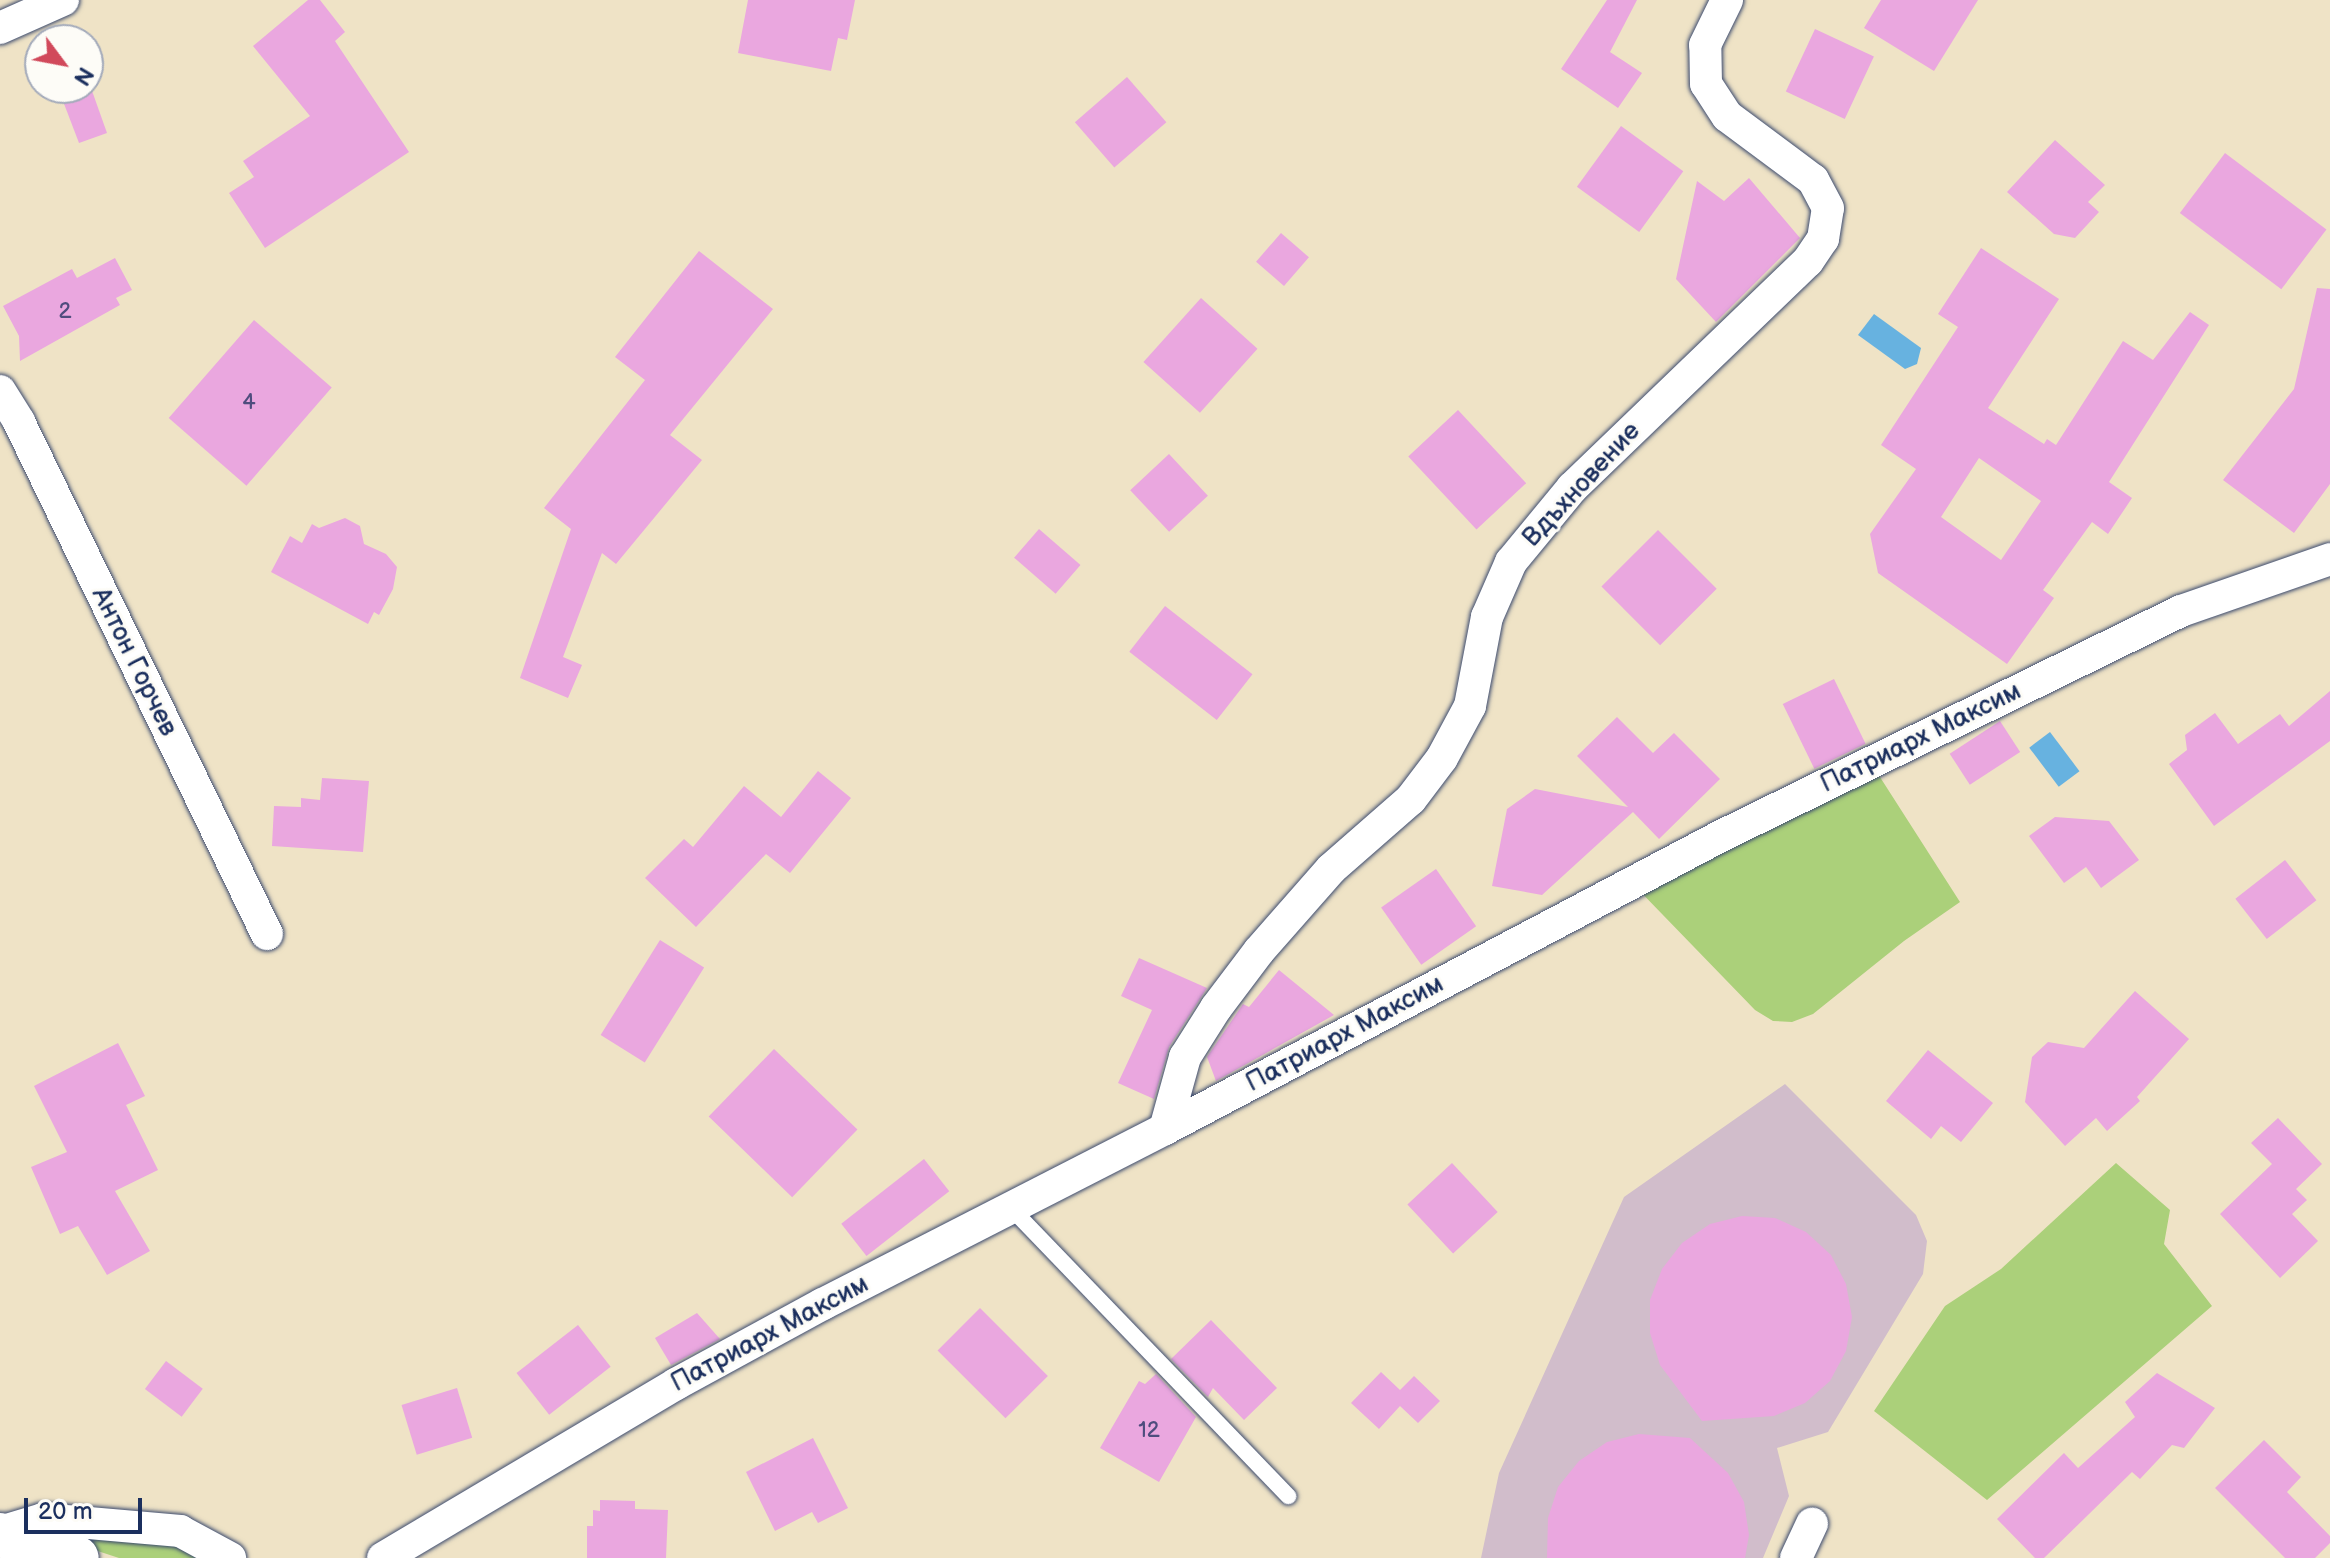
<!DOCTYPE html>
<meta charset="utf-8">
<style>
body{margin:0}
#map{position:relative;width:2330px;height:1558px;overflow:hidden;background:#efe3c6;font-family:"Balsamiq Sans",sans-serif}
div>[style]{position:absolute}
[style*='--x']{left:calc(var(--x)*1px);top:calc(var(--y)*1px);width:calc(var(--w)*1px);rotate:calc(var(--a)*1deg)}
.industrial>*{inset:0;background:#d1bdcb}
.green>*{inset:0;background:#abd07a}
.water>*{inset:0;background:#67b2e0;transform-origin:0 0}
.building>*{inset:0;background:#eaa7df;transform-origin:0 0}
.roads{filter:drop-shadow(0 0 2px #3b4a6e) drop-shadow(0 0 2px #3b4a6e)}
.lane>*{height:16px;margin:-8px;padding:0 8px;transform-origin:8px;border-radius:8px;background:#fff}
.street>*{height:32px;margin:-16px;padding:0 16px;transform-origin:16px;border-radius:16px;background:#fff}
.secondary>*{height:44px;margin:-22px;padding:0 22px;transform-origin:22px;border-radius:22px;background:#fff}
span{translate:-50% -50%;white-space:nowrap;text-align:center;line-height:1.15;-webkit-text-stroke:6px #fdfcf7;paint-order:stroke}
.number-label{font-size:22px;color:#4f4d7e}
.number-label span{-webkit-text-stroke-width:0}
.street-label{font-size:26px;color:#1b2f5e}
.north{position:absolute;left:24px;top:24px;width:80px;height:80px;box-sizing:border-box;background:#fdfcf7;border:2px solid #a3aaba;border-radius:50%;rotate:122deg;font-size:22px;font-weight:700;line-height:32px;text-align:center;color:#1b2f5e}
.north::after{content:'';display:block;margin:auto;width:28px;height:36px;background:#d1495b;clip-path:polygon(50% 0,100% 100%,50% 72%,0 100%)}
.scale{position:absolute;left:24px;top:1498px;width:118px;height:36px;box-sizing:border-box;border:4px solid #1b2f5e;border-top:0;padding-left:10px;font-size:24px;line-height:28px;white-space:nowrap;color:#1b2f5e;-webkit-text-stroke:6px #fdfcf7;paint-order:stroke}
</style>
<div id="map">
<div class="industrial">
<div style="clip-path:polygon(1785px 1084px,1916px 1215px,1927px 1241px,1923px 1274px,1828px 1432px,1777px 1448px,1789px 1496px,1763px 1558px,1481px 1558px,1499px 1473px,1624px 1197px)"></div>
</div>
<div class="green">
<div style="clip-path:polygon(1871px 763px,1960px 902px,1904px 941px,1813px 1014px,1792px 1022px,1773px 1021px,1755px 1010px,1632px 883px)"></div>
<div style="clip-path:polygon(2116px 1163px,2170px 1210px,2164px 1244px,2212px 1306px,1987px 1500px,1874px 1411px,1945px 1306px,2001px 1269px)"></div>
<div style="clip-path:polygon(71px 1519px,230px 1558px,119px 1558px,55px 1537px)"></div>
</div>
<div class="water">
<div style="clip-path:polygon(1874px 314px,1921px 348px,1917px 364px,1905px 369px,1858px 335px)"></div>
<div style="left:2050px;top:732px;width:49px;height:26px;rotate:53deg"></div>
</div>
<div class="building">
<div style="clip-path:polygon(308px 0,320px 0,345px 32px,335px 41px,409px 152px,265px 248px,229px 193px,254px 177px,243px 161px,310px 116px,253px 46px)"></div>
<div style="clip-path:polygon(748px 0,855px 0,847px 40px,838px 38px,831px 71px,738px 53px)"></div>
<div style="clip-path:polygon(1607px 0,1637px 0,1610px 52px,1642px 73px,1618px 108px,1561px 69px)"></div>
<div style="clip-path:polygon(1881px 0,1978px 0,1934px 71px,1864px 28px)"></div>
<div style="left:1815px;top:29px;width:65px;height:69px;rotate:25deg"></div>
<div style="left:1127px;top:77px;width:60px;height:69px;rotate:49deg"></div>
<div style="clip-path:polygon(58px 88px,91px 88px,107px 133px,79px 143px)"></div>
<div style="left:1621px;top:126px;width:77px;height:75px;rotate:36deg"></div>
<div style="clip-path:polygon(2055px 140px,2105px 185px,2088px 202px,2099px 212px,2075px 238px,2054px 234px,2007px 192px)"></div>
<div style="left:2225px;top:153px;width:127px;height:75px;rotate:37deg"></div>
<div style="clip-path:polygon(1749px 178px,1800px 238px,1716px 322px,1676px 279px,1697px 181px,1724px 201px)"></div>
<div style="left:1281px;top:233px;width:37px;height:38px;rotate:41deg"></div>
<div style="clip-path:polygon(evenodd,1981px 248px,2059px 299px,1988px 408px,2044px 444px,2047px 439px,2056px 445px,2123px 341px,2153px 360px,2190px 312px,2209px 325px,2109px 482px,2132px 498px,2108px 534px,2092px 522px,2043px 590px,2054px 598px,2007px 664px,1878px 573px,1870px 534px,1916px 469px,1881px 445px,1958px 327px,1938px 314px,1981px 248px,1979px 458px,2041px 501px,2001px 560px,1941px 517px,1979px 458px)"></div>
<div style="clip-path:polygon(699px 251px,773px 309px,670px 435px,702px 460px,616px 564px,602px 553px,563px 657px,582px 665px,568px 698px,520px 678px,571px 529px,544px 508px,645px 380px,615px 357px)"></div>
<div style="clip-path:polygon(115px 258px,132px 290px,116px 298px,120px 305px,20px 361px,19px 336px,3px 306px,72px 269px,77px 278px)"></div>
<div style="clip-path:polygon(2317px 288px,2330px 289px,2330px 484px,2294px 533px,2223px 480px,2294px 389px)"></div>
<div style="left:1201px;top:298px;width:76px;height:86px;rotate:42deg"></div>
<div style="left:254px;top:320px;width:103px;height:130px;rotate:41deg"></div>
<div style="left:1458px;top:410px;width:100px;height:68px;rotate:47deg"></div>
<div style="left:1169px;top:454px;width:57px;height:53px;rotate:47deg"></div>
<div style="clip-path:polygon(345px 518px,360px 526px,364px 544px,386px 554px,397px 567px,393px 589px,379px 615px,374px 612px,368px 624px,271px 572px,290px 536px,302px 543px,312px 524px,319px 528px)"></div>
<div style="left:1039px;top:529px;width:55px;height:38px;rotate:41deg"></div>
<div style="left:1658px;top:530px;width:83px;height:80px;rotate:45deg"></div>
<div style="left:1165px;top:606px;width:111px;height:58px;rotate:38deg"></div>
<div style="left:1834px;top:679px;width:72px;height:57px;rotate:64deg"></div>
<div style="clip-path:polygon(2330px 691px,2330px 741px,2214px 826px,2169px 764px,2187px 750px,2185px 735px,2215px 713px,2238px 744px,2280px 714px,2289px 726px)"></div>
<div style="clip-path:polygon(1617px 717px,1653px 753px,1674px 733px,1720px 779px,1659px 839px,1633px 812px,1542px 895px,1492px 886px,1507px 809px,1535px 789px,1628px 807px,1577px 756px)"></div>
<div style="left:2000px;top:721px;width:37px;height:60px;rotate:57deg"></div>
<div style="clip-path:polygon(818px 771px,851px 798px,790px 873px,766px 854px,696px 927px,645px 878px,684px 839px,693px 847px,744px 786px,781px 817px)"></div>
<div style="clip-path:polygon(322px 778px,369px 781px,363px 852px,272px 846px,274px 806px,301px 807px,301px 798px,320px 800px)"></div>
<div style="clip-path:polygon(2055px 817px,2109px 821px,2139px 860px,2101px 888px,2086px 867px,2064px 883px,2029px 836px)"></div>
<div style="left:2285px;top:860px;width:51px;height:63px;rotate:52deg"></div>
<div style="left:1436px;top:869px;width:70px;height:67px;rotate:55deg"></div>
<div style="left:660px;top:940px;width:52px;height:112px;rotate:32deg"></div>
<div style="clip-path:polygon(1139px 958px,1207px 988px,1169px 1047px,1154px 1099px,1118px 1083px,1152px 1010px,1121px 996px)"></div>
<div style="clip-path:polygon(1279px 970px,1334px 1015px,1216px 1081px,1207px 1057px,1243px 1004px,1249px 1007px)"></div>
<div style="clip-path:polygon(2135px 991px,2189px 1039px,2137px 1097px,2140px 1101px,2107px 1131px,2096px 1118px,2065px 1146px,2025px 1102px,2032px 1057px,2048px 1042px,2084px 1048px)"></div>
<div style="clip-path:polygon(118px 1043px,145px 1096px,126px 1105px,158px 1170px,115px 1191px,150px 1251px,107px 1275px,78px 1226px,60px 1234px,31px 1167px,67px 1152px,34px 1086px)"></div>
<div style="left:774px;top:1049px;width:116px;height:94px;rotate:44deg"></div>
<div style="clip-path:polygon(1928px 1050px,1993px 1103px,1961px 1142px,1941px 1126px,1931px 1139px,1886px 1101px)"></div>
<div style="clip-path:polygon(2278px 1118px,2322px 1164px,2296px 1189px,2307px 1200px,2292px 1214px,2318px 1241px,2280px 1278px,2220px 1214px,2272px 1164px,2251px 1143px)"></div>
<div style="left:924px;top:1159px;width:41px;height:105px;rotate:52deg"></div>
<div style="left:1452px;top:1163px;width:67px;height:61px;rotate:47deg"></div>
<div style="clip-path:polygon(1742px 1216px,1775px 1218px,1806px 1232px,1831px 1255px,1846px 1284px,1852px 1317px,1846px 1351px,1830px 1381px,1805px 1403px,1774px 1416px,1702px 1421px,1660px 1365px,1650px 1333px,1650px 1300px,1662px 1269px,1682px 1243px,1710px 1224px)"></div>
<div style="left:980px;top:1308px;width:96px;height:60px;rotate:45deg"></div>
<div style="clip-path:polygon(697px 1313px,720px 1339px,671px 1365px,655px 1338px)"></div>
<div style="clip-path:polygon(1211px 1320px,1277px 1388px,1244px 1420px,1213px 1388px,1208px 1397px,1171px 1359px)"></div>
<div style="left:578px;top:1325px;width:53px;height:78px;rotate:52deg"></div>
<div style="left:166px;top:1361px;width:46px;height:35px;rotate:37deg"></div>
<div style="clip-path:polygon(1381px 1372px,1400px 1390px,1414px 1376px,1440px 1401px,1418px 1423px,1400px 1406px,1379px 1429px,1351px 1403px)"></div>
<div style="clip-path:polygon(2157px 1373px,2215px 1408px,2184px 1448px,2172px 1445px,2140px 1479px,2132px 1472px,2044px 1558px,2035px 1558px,1997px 1519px,2064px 1453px,2078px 1468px,2135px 1417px,2125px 1402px)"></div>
<div style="clip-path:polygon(1156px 1374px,1196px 1417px,1159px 1482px,1100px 1448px,1139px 1381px,1145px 1384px)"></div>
<div style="left:457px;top:1388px;width:52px;height:58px;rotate:73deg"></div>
<div style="clip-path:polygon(1639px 1434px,1690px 1438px,1728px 1473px,1744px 1502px,1749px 1535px,1745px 1558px,1547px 1558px,1548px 1518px,1558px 1487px,1579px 1461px,1607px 1442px)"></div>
<div style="clip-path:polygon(813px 1438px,848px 1508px,818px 1523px,812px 1512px,775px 1531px,746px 1472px)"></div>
<div style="clip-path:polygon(2264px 1440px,2301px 1477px,2287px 1492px,2330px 1536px,2330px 1543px,2315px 1558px,2285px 1558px,2215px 1488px)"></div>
<div style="clip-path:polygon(600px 1500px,635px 1501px,635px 1509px,668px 1510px,666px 1558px,587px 1558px,587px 1526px,593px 1526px,593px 1510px,600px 1511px)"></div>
</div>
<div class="roads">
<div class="lane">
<div style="--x:1011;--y:1208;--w:400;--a:46.1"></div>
</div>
<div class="street">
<div style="--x:0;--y:28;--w:69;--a:-24"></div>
<div style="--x:0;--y:391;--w:36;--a:58"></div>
<div style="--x:19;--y:422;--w:569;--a:64.16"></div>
<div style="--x:1165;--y:1129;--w:75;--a:-74.5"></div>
<div style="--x:1185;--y:1057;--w:58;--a:-57.7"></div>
<div style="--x:1216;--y:1008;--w:71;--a:-53"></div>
<div style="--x:1259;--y:951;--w:109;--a:-48.7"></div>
<div style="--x:1331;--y:869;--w:106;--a:-41.2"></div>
<div style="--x:1411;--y:799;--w:51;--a:-52.9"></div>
<div style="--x:1442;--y:758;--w:59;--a:-61.7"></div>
<div style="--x:1470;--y:706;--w:91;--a:-79.2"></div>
<div style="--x:1487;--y:617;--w:60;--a:-66.4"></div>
<div style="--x:1511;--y:562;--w:96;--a:-50.5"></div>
<div style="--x:1572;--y:488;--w:327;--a:-43.9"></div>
<div style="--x:1808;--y:261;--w:27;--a:-56"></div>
<div style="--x:1823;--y:239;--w:31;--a:-81"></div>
<div style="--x:1828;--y:208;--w:32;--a:-118"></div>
<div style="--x:1813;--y:180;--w:107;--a:-143.3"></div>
<div style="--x:1727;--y:116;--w:38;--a:-123"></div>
<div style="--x:1706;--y:84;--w:39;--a:-91"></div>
<div style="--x:1705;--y:45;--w:50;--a:-63.9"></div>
<div style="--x:0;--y:1532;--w:45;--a:-16.8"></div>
<div style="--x:43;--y:1519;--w:138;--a:5"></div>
<div style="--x:180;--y:1531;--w:57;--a:28.4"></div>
<div style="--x:383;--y:1558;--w:341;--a:-30.7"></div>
<div style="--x:676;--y:1384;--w:167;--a:-28.6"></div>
<div style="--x:823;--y:1304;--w:384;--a:-27.1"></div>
<div style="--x:1165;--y:1129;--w:626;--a:-27.79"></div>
<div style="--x:1719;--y:837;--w:514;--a:-26.07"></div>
<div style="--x:2181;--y:611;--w:158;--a:-19.2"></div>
<div style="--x:1796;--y:1558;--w:38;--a:-65"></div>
</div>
<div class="secondary">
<div style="--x:0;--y:1535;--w:80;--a:16.6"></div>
</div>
</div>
<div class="number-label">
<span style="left:65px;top:312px">2</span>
<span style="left:249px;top:403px">4</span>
<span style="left:1149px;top:1431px">12</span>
</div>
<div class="street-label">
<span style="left:1582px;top:485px;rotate:-47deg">Вдъхновение</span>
<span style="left:134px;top:662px;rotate:64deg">Антон Горчев</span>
<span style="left:1921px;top:738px;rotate:-26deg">Патриарх Максим</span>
<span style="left:1345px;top:1034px;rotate:-28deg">Патриарх Максим</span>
<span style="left:770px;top:1334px;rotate:-28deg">Патриарх Максим</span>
</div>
<div class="north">N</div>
<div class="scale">20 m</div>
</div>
